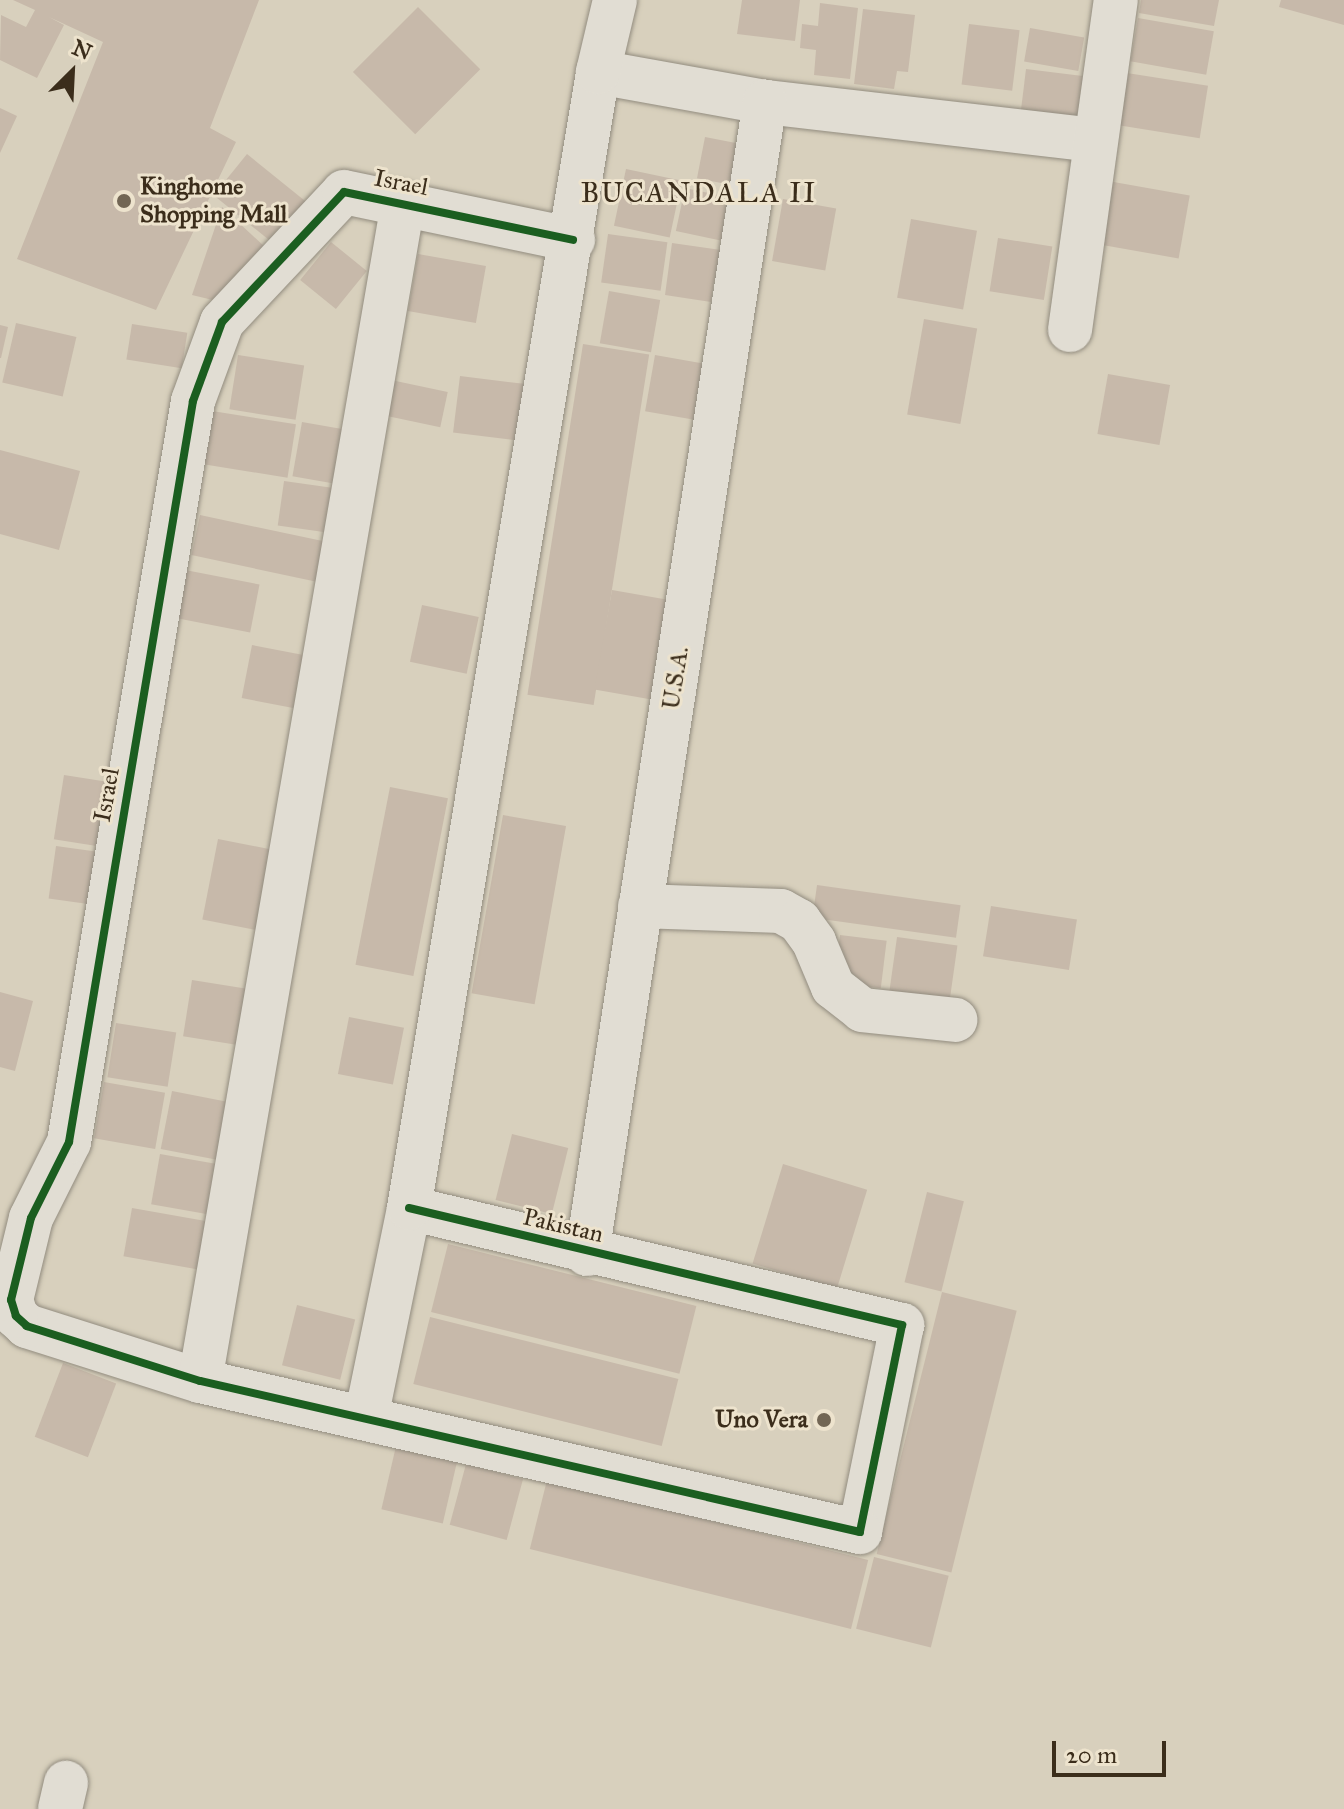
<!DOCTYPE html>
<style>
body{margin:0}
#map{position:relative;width:1344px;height:1809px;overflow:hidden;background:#d8d0bd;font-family:"IM FELL Great Primer",serif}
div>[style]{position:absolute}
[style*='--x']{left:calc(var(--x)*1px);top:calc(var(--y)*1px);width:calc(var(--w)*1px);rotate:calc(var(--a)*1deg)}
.building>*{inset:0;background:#c7b9aa;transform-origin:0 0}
.roads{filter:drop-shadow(0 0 2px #928c7f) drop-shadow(0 0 2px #928c7f)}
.minor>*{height:44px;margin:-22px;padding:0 22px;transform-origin:22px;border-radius:22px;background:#e1ddd3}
.cycleway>*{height:8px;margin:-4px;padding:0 4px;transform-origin:4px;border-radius:4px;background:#1b5e20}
.dots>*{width:22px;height:22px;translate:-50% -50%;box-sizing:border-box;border:4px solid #ede3cd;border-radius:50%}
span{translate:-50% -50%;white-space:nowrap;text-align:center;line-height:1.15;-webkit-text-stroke:6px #ede3cd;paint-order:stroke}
.street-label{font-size:24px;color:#3b2d1b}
.poi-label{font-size:24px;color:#3b2d1b;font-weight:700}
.left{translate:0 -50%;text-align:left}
.right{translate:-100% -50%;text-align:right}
.quarter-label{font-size:28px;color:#3b2d1b;letter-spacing:2px}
.north{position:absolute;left:32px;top:32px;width:80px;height:80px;-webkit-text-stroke:6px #ede3cd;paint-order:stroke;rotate:24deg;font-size:22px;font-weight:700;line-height:32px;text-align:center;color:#3b2d1b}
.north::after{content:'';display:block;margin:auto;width:28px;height:36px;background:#3b2d1b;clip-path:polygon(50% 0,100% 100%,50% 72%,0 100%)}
.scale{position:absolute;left:1052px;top:1741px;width:114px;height:36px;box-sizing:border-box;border:4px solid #3b2d1b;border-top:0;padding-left:10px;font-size:24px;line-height:28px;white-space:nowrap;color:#3b2d1b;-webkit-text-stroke:6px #ede3cd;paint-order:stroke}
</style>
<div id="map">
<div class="building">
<div style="clip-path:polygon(13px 0,259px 0,210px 128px,236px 142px,156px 310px,17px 259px,103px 42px,49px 17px,64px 25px,37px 78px,0 60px,1px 15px,26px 27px,35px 10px)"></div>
<div style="clip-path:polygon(742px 0,800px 0,795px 41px,737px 34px)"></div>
<div style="clip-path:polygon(1141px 0,1219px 0,1214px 26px,1139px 13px)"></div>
<div style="clip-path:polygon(1281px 0,1344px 0,1344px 25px,1279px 7px)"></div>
<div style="clip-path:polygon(820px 3px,858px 8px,850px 79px,814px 75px,816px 50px,800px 48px,802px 24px,818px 26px)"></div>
<div style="left:418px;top:7px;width:88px;height:92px;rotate:45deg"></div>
<div style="clip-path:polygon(863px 9px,915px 15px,908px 72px,897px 71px,894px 89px,854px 84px)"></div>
<div style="left:1138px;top:18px;width:77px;height:44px;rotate:10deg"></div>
<div style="left:969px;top:24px;width:51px;height:61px;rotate:7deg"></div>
<div style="left:1030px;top:28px;width:55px;height:34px;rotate:10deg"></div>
<div style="left:1026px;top:69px;width:61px;height:42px;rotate:7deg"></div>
<div style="left:1127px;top:73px;width:82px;height:53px;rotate:9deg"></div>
<div style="clip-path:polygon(0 108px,17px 116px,0 153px)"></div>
<div style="left:705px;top:137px;width:47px;height:42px;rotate:11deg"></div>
<div style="left:247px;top:154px;width:84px;height:53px;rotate:39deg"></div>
<div style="left:626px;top:169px;width:57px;height:58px;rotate:12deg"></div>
<div style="left:1108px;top:181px;width:83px;height:64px;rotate:10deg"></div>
<div style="left:685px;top:188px;width:59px;height:44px;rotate:12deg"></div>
<div style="left:783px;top:199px;width:54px;height:63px;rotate:10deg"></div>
<div style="clip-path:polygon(222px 207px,265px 247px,221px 302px,192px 295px)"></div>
<div style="left:911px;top:219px;width:67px;height:80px;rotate:10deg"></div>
<div style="left:608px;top:234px;width:60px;height:49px;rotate:8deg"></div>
<div style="left:998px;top:238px;width:55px;height:54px;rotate:9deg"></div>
<div style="left:331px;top:242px;width:46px;height:49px;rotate:39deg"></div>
<div style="clip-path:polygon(672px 243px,728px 251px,724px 283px,714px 281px,711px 302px,665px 295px)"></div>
<div style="left:418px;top:254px;width:69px;height:58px;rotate:10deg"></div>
<div style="left:609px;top:291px;width:52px;height:53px;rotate:10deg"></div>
<div style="left:924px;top:319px;width:54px;height:97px;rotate:10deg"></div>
<div style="left:16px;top:323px;width:62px;height:61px;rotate:13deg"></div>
<div style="left:132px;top:324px;width:56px;height:36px;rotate:9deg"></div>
<div style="clip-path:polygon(0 325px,8px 327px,1px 358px,0 358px)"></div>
<div style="left:583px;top:344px;width:67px;height:355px;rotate:9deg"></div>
<div style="left:238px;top:355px;width:67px;height:55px;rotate:9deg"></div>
<div style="left:655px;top:355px;width:56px;height:57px;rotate:10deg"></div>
<div style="left:1108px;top:374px;width:63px;height:61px;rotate:10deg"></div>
<div style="left:460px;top:376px;width:64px;height:57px;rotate:7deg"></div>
<div style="left:391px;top:380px;width:58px;height:36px;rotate:12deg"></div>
<div style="left:212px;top:411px;width:85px;height:54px;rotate:9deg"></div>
<div style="left:302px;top:422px;width:45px;height:55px;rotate:10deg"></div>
<div style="clip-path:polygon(0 450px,80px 471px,59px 550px,0 534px)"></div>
<div style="left:284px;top:481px;width:50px;height:45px;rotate:8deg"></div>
<div style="left:200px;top:515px;width:135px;height:41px;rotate:12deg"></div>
<div style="left:180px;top:569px;width:81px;height:49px;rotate:11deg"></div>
<div style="left:612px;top:590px;width:58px;height:101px;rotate:10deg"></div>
<div style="left:422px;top:605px;width:58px;height:58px;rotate:12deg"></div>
<div style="left:252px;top:645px;width:59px;height:54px;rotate:11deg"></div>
<div style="left:64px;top:775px;width:53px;height:65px;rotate:9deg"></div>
<div style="left:390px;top:787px;width:59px;height:181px;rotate:11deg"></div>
<div style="left:503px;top:815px;width:64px;height:181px;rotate:10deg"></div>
<div style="left:218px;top:839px;width:57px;height:82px;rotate:11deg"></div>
<div style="left:56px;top:846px;width:49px;height:53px;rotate:8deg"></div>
<div style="left:817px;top:885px;width:145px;height:33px;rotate:8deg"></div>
<div style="left:991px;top:906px;width:87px;height:51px;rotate:9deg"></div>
<div style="left:840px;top:935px;width:47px;height:48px;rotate:7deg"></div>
<div style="left:897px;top:937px;width:61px;height:56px;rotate:8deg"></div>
<div style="left:192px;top:980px;width:57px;height:57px;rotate:9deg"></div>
<div style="clip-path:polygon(0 992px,33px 1001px,15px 1071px,0 1067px)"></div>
<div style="left:349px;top:1017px;width:56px;height:58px;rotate:11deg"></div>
<div style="left:116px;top:1023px;width:61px;height:55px;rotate:9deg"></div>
<div style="left:104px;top:1082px;width:62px;height:57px;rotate:10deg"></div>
<div style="left:172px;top:1091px;width:60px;height:59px;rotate:11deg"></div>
<div style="left:512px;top:1134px;width:58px;height:68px;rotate:14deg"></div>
<div style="left:160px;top:1154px;width:62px;height:51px;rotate:10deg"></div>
<div style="left:783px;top:1164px;width:88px;height:104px;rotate:17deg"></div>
<div style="left:927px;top:1192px;width:38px;height:93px;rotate:14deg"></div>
<div style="left:132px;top:1208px;width:76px;height:49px;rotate:10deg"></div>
<div style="left:448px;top:1244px;width:256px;height:70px;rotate:14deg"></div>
<div style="left:942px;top:1292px;width:77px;height:270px;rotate:14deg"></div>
<div style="left:297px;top:1305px;width:60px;height:62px;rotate:14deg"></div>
<div style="left:430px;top:1317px;width:256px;height:69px;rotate:14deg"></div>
<div style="left:63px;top:1363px;width:57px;height:79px;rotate:21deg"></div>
<div style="left:396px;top:1446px;width:63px;height:65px;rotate:13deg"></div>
<div style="left:466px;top:1464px;width:59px;height:63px;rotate:15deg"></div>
<div style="left:547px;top:1480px;width:331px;height:71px;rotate:14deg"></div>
<div style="left:874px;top:1557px;width:77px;height:74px;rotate:14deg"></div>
</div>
<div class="roads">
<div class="minor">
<div style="--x:598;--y:72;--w:170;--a:10.2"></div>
<div style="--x:765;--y:102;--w:330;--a:6.6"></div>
<div style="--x:1070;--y:330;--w:333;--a:-82.1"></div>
<div style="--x:640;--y:906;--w:141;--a:2"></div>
<div style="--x:781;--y:911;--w:21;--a:29"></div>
<div style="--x:799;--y:921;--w:26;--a:54"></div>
<div style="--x:814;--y:942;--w:49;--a:67.1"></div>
<div style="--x:833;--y:987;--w:37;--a:38"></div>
<div style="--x:862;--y:1010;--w:94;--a:6.1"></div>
<div style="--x:409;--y:1208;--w:507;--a:13.35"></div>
<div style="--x:902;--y:1325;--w:211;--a:101.5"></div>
<div style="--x:860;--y:1532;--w:677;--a:-167.11"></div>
<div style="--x:200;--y:1381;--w:182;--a:-162.4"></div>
<div style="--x:27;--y:1326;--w:15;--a:-138"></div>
<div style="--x:16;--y:1316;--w:17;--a:-107"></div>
<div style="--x:11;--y:1300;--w:84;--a:-76.3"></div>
<div style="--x:31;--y:1218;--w:85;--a:-63.4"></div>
<div style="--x:69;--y:1142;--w:751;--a:-80.5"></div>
<div style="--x:193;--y:401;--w:84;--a:-69.8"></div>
<div style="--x:222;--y:322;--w:178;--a:-46.8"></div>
<div style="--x:344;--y:192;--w:234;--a:11.8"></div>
<div style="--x:587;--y:1254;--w:1166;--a:-81.22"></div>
<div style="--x:200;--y:1381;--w:1195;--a:-80.22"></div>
<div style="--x:366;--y:1418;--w:214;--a:-78.4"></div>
<div style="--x:409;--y:1208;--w:1152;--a:-80.55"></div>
<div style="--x:598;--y:72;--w:74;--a:-76.7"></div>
<div style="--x:60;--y:1809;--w:27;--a:-77"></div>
</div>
</div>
<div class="cycleway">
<div style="--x:409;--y:1208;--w:507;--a:13.35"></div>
<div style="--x:902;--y:1325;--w:211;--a:101.5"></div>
<div style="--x:860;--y:1532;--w:677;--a:-167.11"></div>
<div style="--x:200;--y:1381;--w:182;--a:-162.4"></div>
<div style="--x:27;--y:1326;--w:15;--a:-138"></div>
<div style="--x:16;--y:1316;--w:17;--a:-107"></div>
<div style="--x:11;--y:1300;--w:84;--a:-76.3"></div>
<div style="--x:31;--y:1218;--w:85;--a:-63.4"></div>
<div style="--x:69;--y:1142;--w:751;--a:-80.5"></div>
<div style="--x:193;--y:401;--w:84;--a:-69.8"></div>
<div style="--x:222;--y:322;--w:178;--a:-46.8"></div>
<div style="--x:344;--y:192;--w:234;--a:11.8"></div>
</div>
<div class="dots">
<div style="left:124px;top:201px;background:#726654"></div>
<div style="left:824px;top:1420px;background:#726654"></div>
</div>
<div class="street-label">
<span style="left:401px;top:183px;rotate:11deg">Israel</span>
<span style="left:676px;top:678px;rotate:-81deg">U.S.A.</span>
<span style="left:107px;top:795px;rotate:-80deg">Israel</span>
<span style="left:563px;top:1226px;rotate:13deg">Pakistan</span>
</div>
<div class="poi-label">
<span class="left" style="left:140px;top:201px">Kinghome<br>Shopping Mall</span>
<span class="right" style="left:808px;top:1420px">Uno Vera</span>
</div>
<div class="quarter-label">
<span style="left:699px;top:193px">BUCANDALA II</span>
</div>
<div class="north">N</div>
<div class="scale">20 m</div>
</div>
